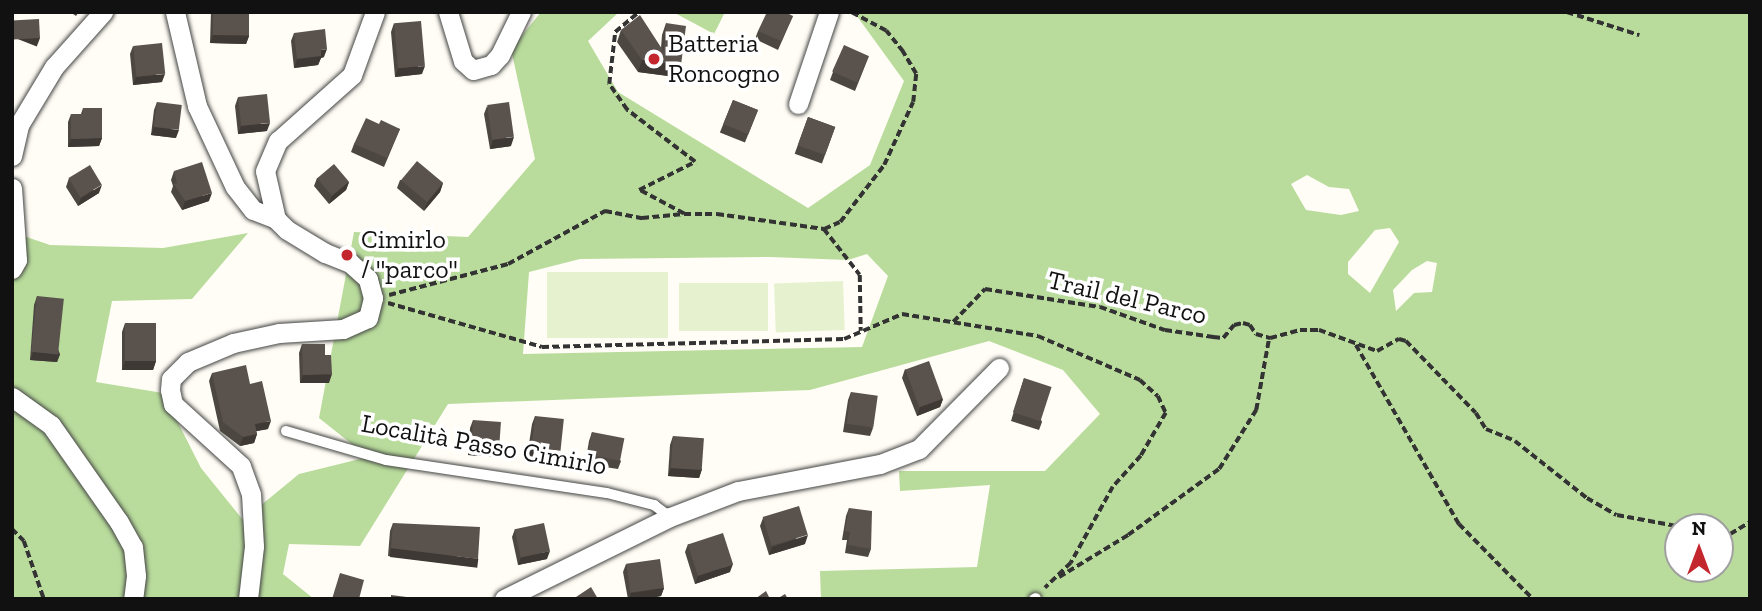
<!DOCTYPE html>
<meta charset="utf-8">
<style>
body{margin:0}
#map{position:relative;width:1762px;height:611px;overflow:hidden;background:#fffdf5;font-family:"Zilla Slab",serif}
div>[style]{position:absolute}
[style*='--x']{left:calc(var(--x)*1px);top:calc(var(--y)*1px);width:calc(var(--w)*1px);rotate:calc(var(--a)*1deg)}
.forest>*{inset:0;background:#b9dc9c}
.pitch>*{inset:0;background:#e6f2cf;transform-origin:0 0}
.path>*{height:3.5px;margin-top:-1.75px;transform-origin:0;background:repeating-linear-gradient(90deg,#333 0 7px,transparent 0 10.5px)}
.roads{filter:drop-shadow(0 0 2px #444) drop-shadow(0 0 2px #444)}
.lane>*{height:10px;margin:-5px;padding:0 5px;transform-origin:5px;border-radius:5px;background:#fff}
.street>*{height:19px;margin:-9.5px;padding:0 9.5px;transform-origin:9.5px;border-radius:9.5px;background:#fff}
.wall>*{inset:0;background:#4d4742;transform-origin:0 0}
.shaded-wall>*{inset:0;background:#3f3936;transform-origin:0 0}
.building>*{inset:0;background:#5a524d;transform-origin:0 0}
.dots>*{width:19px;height:19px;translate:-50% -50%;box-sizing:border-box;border:4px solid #fff;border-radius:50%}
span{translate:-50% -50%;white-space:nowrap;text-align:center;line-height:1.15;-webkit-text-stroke:7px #fff;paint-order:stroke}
.poi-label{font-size:26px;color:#111}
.left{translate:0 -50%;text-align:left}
.street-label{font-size:26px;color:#111}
.frame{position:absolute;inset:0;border:14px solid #111;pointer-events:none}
.north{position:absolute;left:1664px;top:513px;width:70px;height:70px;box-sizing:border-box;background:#fff;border:2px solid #a0a0a0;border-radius:50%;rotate:0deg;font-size:19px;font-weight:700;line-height:28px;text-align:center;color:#111}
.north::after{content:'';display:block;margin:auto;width:24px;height:32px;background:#c4262e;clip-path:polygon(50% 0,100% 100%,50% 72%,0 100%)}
</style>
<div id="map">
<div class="forest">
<div style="clip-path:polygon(evenodd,541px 12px,619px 12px,588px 41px,618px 92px,808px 208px,870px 165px,904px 81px,854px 12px,1750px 12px,1750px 599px,821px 599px,820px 571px,977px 567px,990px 485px,900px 491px,899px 471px,1045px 471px,1100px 414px,1063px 370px,989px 341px,810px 390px,448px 404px,360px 546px,289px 544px,283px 574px,314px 599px,12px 599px,12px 232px,50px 245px,163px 248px,248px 233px,192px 299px,112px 301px,96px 382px,163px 393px,201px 468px,243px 520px,299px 474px,368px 457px,319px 418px,354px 232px,468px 237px,535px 159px,511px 49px,541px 12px,1307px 175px,1329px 187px,1349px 189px,1359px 211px,1341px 215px,1306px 210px,1291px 184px,1307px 175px,541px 12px,1390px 228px,1399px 242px,1370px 293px,1348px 274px,1348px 262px,1375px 230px,1390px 228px,541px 12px,867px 254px,888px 276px,862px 347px,523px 354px,529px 272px,580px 259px,770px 257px,848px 260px,867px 254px,541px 12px,1427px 261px,1437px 263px,1432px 292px,1414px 293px,1396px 311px,1393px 290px,1412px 270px,1427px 261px,541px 12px,1678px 527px,1720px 527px,1720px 569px,1678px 569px,1678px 527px)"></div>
<div style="clip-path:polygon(673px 12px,725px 12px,714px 34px)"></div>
</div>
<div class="pitch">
<div style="left:547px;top:272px;width:121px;height:66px"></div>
<div style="left:843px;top:281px;width:49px;height:69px;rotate:88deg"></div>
<div style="left:768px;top:283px;width:48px;height:89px;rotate:90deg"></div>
</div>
<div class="path">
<div style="--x:1567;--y:12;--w:76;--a:17.7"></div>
<div style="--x:684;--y:214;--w:33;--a:0"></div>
<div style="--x:717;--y:214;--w:108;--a:8"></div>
<div style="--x:824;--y:229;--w:58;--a:52"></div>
<div style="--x:860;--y:275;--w:56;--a:89"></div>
<div style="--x:824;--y:229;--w:17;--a:-24"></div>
<div style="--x:840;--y:222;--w:72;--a:-52.3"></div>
<div style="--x:884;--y:165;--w:69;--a:-65.3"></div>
<div style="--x:913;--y:102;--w:28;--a:-84"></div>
<div style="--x:916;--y:74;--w:26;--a:-121"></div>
<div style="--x:903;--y:52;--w:27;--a:-129"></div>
<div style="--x:886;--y:31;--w:40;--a:-152"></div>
<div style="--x:389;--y:295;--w:123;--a:-14.6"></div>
<div style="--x:508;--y:264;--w:111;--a:-28.7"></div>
<div style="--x:605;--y:211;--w:38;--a:11"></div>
<div style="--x:642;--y:218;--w:42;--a:-5.4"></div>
<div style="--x:684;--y:214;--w:51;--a:-151.9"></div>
<div style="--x:639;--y:190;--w:63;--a:-26.6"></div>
<div style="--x:695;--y:162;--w:86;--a:-142.6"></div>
<div style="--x:627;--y:110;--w:32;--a:-125"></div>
<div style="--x:609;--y:84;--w:52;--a:-83.4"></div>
<div style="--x:615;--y:32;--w:31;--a:-40"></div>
<div style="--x:388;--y:303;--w:160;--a:15.9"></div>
<div style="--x:542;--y:347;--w:302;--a:-1.5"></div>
<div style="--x:844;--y:339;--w:63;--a:-23.3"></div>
<div style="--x:902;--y:314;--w:138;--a:9.2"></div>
<div style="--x:1038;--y:336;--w:111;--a:23.3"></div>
<div style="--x:1140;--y:380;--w:24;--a:42"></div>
<div style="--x:1158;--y:396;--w:19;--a:65"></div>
<div style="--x:1166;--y:413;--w:50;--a:120.2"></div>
<div style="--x:1141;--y:456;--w:42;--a:132.1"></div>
<div style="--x:1113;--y:487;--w:87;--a:118.9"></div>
<div style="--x:1071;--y:563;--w:36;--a:136"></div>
<div style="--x:953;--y:322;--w:46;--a:-45.9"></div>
<div style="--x:985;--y:289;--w:116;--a:8.9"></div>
<div style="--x:1100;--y:307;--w:69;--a:19.5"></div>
<div style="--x:1165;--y:330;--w:49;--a:8.3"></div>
<div style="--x:1213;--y:337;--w:10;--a:6"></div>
<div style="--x:1223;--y:338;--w:17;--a:-50"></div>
<div style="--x:1234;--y:325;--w:9;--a:-13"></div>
<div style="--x:1243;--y:323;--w:7;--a:16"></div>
<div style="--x:1250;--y:325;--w:11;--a:56"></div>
<div style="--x:1256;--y:334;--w:15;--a:16"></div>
<div style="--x:1270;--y:338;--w:31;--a:-15"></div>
<div style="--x:1300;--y:330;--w:19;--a:0"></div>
<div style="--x:1319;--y:330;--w:62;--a:19.9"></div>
<div style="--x:1377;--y:351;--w:25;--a:-29"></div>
<div style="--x:1399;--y:339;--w:7;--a:16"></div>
<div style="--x:1406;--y:341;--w:100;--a:45.8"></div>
<div style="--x:1476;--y:413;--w:19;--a:58"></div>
<div style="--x:1486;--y:429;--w:31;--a:22"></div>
<div style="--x:1515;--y:441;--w:92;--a:38.4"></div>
<div style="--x:1587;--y:498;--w:34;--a:30"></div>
<div style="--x:1617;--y:515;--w:66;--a:10.5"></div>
<div style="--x:1356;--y:345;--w:207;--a:60.1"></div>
<div style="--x:1459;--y:524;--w:105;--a:45.4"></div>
<div style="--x:12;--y:529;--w:17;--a:45"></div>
<div style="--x:24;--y:541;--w:61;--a:71"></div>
<div style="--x:1720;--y:535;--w:10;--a:-6"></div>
<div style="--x:1730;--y:534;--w:23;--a:-31"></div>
<div style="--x:1059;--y:577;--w:81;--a:-31.3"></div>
<div style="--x:1128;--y:535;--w:112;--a:-36"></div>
<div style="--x:1219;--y:469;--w:70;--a:-57.9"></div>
<div style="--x:1256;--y:410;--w:73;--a:-79.8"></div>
</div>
<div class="roads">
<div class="lane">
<div style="--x:286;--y:431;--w:104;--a:16.2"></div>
<div style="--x:386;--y:460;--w:223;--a:8.5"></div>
<div style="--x:607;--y:493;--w:49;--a:14.3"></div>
<div style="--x:654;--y:505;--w:20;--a:37"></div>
<div style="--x:1034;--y:599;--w:2;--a:-27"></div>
</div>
<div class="street">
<div style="--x:175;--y:12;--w:97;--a:76.8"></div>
<div style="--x:197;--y:106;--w:89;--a:64.9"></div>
<div style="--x:235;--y:187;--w:29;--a:52"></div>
<div style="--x:253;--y:210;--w:25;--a:21"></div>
<div style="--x:448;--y:12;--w:51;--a:73"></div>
<div style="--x:463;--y:61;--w:13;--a:42"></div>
<div style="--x:473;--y:70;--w:19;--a:-16"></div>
<div style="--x:491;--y:65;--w:13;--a:-48"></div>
<div style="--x:500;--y:55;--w:48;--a:-64"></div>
<div style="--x:798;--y:104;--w:97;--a:-71.4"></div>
<div style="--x:12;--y:156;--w:32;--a:-77"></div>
<div style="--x:19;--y:125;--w:68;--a:-58.9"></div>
<div style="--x:54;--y:67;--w:74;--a:-48.3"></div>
<div style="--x:12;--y:188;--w:72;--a:86"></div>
<div style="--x:17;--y:260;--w:10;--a:119"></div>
<div style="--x:12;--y:397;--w:48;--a:35.7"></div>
<div style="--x:51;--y:425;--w:118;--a:55"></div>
<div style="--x:119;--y:522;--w:29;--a:61"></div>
<div style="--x:133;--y:547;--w:29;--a:84"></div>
<div style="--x:136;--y:576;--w:23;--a:97"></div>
<div style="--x:248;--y:599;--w:53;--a:-83.5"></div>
<div style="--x:254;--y:546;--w:52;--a:-93.3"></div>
<div style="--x:251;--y:494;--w:30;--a:-110"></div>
<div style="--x:241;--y:466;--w:92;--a:-137.6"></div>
<div style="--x:173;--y:404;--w:14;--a:-102"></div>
<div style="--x:170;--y:390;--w:11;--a:-85"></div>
<div style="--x:171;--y:379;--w:24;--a:-45"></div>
<div style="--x:188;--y:362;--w:49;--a:-22.9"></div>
<div style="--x:233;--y:343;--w:47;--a:-12.3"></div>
<div style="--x:279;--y:333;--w:64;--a:-3.6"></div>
<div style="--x:343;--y:329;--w:27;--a:-24"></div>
<div style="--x:368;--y:318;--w:21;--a:-76"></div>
<div style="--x:373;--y:298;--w:20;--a:-105"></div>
<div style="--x:368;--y:279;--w:24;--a:-138"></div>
<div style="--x:350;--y:263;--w:27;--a:-158"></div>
<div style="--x:325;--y:253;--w:44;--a:-148.8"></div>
<div style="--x:287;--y:230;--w:16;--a:-135"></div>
<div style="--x:276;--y:219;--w:49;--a:-102.9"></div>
<div style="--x:265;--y:171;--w:33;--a:-67"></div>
<div style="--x:278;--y:141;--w:99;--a:-41.7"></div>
<div style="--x:352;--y:75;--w:67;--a:-69.9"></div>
<div style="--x:504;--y:599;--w:185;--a:-26.3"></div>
<div style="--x:670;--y:517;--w:73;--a:-20.9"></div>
<div style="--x:738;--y:491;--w:145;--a:-10.8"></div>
<div style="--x:880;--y:464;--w:42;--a:-21"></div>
<div style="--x:919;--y:449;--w:114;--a:-45.4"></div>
</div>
</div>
<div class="wall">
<div style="clip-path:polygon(70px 12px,79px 12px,76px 16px)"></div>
<div style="clip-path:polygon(211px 12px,249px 12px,249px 36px,246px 44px,210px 43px)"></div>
<div style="clip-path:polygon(793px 16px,778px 50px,755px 39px,758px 31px)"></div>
<div style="clip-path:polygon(394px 23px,422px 74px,395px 77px,391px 32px)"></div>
<div style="clip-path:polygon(666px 23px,676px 77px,638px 72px,617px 42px,621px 30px,661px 48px,662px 35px)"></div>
<div style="clip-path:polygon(294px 33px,324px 57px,321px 58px,318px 65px,294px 68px,291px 41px)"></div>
<div style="clip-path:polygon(133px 46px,162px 82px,133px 85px,130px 54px)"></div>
<div style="clip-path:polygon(869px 56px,855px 91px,830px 80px,833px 72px)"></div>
<div style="clip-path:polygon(238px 97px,267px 131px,238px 134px,235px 106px)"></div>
<div style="left:733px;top:100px;width:27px;height:35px;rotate:22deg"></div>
<div style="clip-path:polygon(157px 102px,176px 138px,151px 135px,154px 110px)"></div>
<div style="clip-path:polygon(487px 106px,511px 146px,490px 149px,484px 114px)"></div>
<div style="clip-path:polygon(83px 108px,102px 138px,99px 146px,68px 147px,68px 122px,71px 114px,81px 114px)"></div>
<div style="left:808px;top:117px;width:29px;height:39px;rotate:20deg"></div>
<div style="clip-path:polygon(379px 124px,400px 129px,384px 167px,351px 152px,354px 144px)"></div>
<div style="clip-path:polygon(174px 171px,209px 201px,182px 210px,171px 192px,173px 186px,171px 180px)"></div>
<div style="clip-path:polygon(69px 178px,99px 193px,78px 206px,66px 187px)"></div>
<div style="clip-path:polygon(317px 178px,349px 182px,346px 190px,329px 204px,314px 186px)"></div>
<div style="clip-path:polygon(400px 180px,443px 183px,440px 192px,424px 211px,397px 188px)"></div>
<div style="clip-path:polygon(37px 296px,60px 354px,57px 362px,30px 360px,34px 305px)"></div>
<div style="clip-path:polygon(125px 323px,156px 361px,153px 370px,122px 370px,122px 332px)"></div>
<div style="clip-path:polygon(302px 344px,325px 355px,329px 383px,300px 383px,299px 353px)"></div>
<div style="clip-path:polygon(905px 369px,943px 399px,940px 407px,917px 416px,902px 378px)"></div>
<div style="clip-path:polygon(212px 373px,250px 384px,268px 429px,256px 431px,257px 434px,254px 443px,240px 446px,220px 431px,209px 381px)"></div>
<div style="clip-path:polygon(1024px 378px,1042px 422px,1039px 430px,1011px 421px)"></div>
<div style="clip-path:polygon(851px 392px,873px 428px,870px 436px,843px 432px,848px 400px)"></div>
<div style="clip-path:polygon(535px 416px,557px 460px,527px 457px,532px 424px)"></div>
<div style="clip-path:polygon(473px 420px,499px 448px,496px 457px,468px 455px,470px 428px)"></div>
<div style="clip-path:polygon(592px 432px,621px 461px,618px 469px,585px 464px,589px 441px)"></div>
<div style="clip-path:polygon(673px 436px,702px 469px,699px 478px,668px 476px,670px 445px)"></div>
<div style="clip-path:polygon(849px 508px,871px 549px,868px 557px,845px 553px,847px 540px,842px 540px,846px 516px)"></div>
<div style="clip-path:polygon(763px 518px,805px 544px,769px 555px,760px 526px)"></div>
<div style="clip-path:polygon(393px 523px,475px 567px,388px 556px,390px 531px)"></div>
<div style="clip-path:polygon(515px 529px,547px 559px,518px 565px,512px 537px)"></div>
<div style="clip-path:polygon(688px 544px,730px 572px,695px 584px,685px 552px)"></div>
<div style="clip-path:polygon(626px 564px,664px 588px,661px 596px,646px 599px,628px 599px,623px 572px)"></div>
</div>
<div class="shaded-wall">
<div style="clip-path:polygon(213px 35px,249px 36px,246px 44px,210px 43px)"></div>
<div style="left:40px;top:38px;width:9px;height:28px;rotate:111deg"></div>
<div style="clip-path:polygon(327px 49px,324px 57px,321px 58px,318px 65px,294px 68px,297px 59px,321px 50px)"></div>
<div style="clip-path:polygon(642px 60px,681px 65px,676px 77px,638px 72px)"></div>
<div style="clip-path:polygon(425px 66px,422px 74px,395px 77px,398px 68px)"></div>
<div style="clip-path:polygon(165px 74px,162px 82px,133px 85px,136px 77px)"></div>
<div style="clip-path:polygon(270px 123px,267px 131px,238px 134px,241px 126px)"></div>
<div style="clip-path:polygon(154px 127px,179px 130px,176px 138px,151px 135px)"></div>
<div style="clip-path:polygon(514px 137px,511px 146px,490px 149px,493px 140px)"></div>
<div style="clip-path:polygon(102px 138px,99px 146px,68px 147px,71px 139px)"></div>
<div style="clip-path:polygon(349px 182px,346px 190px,329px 204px,332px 196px)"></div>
<div style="clip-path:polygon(443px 183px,440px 192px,424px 211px,427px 203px)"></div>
<div style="clip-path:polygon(102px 185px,99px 193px,78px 206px,81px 198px)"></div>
<div style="clip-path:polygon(212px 193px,209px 201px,182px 210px,185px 201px)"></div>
<div style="clip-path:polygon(33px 352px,60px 354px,57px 362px,30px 360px)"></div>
<div style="clip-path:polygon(125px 361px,156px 361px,153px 370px,122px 370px)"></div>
<div style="clip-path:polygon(332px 374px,329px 383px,300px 383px,303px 375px)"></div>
<div style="clip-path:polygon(943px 399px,940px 407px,917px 416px,920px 407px)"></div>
<div style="clip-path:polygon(271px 421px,268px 429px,252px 432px,255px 424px)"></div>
<div style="clip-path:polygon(257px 434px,254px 443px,240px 446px,243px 437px)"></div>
<div style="clip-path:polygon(471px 446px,499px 448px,496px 457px,468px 455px)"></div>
<div style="clip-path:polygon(530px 448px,560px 452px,557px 460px,527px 457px)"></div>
<div style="clip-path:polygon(671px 468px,702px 469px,699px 478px,668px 476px)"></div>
<div style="clip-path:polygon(808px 535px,805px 544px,769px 555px,772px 547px)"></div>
<div style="left:391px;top:548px;width:88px;height:9px;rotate:7deg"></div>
<div style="clip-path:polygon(550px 551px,547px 559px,518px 565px,521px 557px)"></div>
<div style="clip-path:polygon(733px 564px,730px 572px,695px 584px,698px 576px)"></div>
<div style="clip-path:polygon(664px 588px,661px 596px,646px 599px,629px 599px,631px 593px)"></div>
</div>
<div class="building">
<div style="left:213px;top:12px;width:36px;height:23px"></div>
<div style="clip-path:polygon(767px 12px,785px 12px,793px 16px,781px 41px,758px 31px)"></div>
<div style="clip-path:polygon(640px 15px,664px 52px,666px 23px,686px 26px,681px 65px,642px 60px,621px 30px)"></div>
<div style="left:39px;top:19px;width:19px;height:27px;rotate:87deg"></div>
<div style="left:421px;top:21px;width:45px;height:27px;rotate:85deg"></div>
<div style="clip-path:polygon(325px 29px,327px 49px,321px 50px,321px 56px,297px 59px,294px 33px)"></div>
<div style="left:162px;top:43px;width:31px;height:29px;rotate:84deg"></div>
<div style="left:844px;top:45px;width:27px;height:29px;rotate:24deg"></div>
<div style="left:267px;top:94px;width:29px;height:29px;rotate:84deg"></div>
<div style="left:733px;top:100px;width:27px;height:26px;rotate:22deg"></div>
<div style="left:157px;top:102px;width:25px;height:25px;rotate:7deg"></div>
<div style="left:509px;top:102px;width:35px;height:22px;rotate:82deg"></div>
<div style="clip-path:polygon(83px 108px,102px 108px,102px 138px,71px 139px,71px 114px,83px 114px)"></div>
<div style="left:808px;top:117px;width:29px;height:30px;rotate:20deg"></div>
<div style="clip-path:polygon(366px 118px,379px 124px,381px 120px,400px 129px,387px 158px,354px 144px)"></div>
<div style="left:417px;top:161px;width:34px;height:25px;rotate:40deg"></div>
<div style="clip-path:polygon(202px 162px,212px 193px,185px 201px,174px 184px,177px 183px,174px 171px)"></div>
<div style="left:334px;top:164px;width:23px;height:22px;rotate:50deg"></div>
<div style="left:90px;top:165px;width:23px;height:25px;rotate:59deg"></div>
<div style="left:37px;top:296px;width:27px;height:56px;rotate:6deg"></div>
<div style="left:125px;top:323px;width:31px;height:38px"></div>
<div style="clip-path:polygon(302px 344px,325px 344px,325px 355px,331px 355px,332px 374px,303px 375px)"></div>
<div style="left:929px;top:361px;width:40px;height:25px;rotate:70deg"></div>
<div style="clip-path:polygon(246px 365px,250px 384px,262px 381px,271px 421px,255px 424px,257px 434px,243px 437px,223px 422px,212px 373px)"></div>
<div style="left:1024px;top:378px;width:29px;height:36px;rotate:18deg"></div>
<div style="left:851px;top:392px;width:27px;height:32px;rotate:8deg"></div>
<div style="left:535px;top:416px;width:29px;height:32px;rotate:6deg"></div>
<div style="left:473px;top:420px;width:28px;height:26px;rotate:4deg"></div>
<div style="left:592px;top:432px;width:33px;height:23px;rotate:11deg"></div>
<div style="left:673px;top:436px;width:31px;height:32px;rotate:4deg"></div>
<div style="left:799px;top:506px;width:30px;height:38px;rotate:73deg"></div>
<div style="clip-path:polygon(849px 508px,872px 511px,871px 549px,848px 545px,850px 532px,845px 531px)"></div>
<div style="clip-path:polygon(393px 523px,480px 527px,478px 559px,391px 548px)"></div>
<div style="left:544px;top:523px;width:29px;height:30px;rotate:78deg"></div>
<div style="left:723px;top:533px;width:33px;height:37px;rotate:72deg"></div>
<div style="left:660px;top:559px;width:29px;height:34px;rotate:82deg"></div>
<div style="clip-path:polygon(340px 573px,364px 580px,359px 599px,332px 599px)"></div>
<div style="clip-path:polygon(591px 587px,598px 599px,573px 599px)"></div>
<div style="clip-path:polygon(766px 591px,770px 599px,755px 599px)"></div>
<div style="clip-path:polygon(785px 594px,788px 599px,777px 599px)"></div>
<div style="clip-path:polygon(391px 595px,422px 599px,391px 599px)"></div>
</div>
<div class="dots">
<div style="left:654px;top:59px;background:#c4262e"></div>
<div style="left:347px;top:255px;background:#c4262e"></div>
</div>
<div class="poi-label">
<span class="left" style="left:668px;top:59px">Batteria<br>Roncogno</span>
<span class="left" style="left:361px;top:255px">Cimirlo<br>/ "parco"</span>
</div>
<div class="street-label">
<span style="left:1127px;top:298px;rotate:13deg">Trail del Parco</span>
<span style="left:484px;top:445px;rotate:10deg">Località Passo Cimirlo</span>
</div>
<div class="frame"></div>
<div class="north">N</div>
</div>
